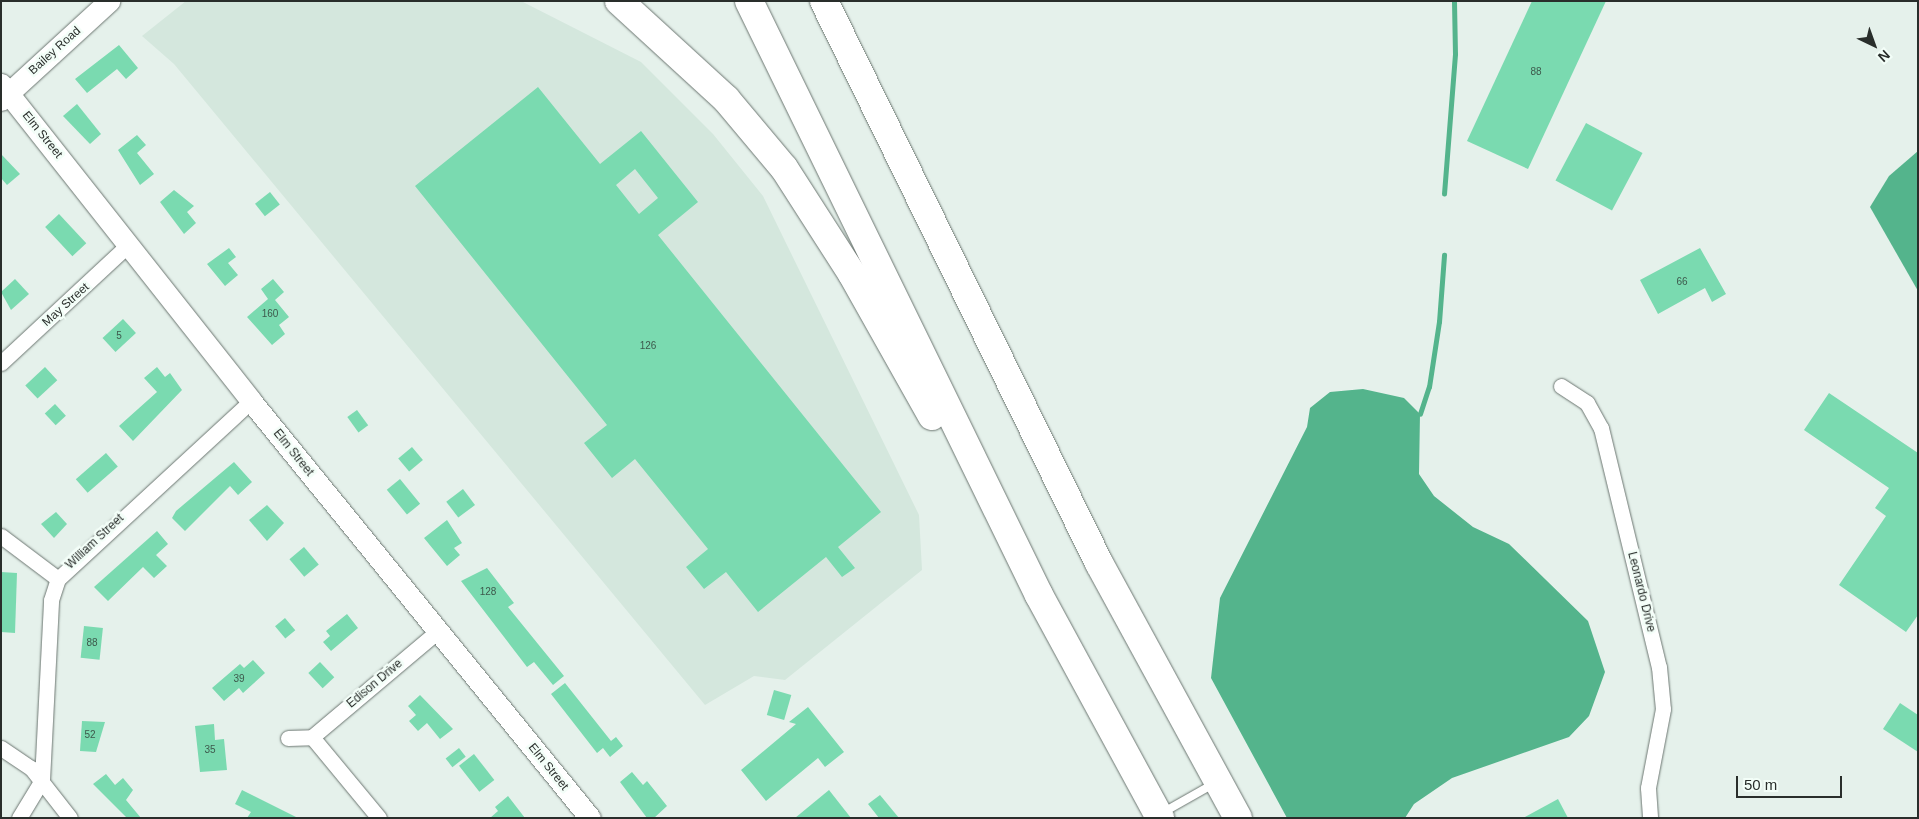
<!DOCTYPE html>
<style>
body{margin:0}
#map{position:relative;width:1919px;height:819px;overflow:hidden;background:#e5f1eb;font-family:Arial,sans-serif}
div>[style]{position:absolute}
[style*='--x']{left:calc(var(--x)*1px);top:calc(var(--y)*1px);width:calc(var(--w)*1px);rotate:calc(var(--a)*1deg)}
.built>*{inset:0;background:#d4e7dd}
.water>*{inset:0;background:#54b48c}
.stream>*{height:4.5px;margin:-2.25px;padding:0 2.25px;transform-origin:2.25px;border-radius:2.25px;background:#54b48c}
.building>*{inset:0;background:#7adab0;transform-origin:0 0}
.roads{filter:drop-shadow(0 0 1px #6c7671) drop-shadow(0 0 1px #6c7671)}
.lane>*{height:8px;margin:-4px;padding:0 4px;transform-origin:4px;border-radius:4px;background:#fff}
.street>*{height:15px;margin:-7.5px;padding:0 7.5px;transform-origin:7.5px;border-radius:7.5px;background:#fff}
.secondary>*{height:21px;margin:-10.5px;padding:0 10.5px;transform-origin:10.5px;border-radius:10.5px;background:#fff}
.highway>*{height:28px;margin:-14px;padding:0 14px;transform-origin:14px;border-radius:14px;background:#fff}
span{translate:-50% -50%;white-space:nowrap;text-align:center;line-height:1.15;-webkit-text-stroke:5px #f3fef8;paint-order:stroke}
.number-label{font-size:10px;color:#3d594c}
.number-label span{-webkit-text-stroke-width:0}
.street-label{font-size:12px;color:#292e2b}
.frame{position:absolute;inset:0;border:2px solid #292e2b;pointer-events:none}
.north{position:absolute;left:1849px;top:20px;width:50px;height:50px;-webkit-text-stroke:4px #f3fef8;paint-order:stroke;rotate:138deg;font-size:14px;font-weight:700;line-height:20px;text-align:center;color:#292e2b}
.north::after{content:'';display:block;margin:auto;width:18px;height:22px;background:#292e2b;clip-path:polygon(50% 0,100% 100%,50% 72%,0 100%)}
.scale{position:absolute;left:1736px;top:776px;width:106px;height:22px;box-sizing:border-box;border:2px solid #292e2b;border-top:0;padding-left:6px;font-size:15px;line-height:18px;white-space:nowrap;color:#292e2b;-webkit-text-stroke:4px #f3fef8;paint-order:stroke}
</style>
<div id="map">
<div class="built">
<div style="clip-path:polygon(186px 1px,521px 1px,641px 62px,713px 134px,763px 196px,919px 515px,922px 570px,785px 680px,754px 676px,705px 705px,174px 64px,142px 36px)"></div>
</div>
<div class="water">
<div style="clip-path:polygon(1918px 151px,1918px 291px,1870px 207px,1889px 176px)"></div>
<div style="clip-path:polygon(1363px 389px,1404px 398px,1420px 414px,1419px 474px,1434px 496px,1473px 527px,1509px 544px,1588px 621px,1605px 672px,1589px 716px,1569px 737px,1452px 778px,1414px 804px,1405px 818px,1287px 818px,1211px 678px,1220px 598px,1307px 427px,1310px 408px,1330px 392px)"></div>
</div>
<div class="stream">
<div style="--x:1444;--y:194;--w:140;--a:-85.5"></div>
<div style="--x:1455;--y:54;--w:53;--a:-91.1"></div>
<div style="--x:1420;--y:414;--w:28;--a:-72"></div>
<div style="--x:1429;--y:387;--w:66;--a:-81.3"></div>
<div style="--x:1439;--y:322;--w:67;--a:-85.7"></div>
</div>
<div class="building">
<div style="clip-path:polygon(1532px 1px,1606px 1px,1528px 169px,1467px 141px)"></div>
<div style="clip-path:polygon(119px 45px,138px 68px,126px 79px,117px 69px,87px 93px,75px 79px)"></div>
<div style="clip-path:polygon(evenodd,538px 87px,600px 164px,641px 131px,698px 202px,658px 235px,881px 512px,838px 547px,855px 568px,842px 577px,826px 557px,758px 612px,726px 572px,704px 589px,686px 567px,708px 549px,635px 459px,612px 478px,584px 443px,607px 425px,415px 186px,538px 87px,635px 169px,658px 198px,639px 214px,616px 185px,635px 169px)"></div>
<div style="clip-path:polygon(77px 104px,101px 134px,90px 144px,63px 116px)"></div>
<div style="left:1586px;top:123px;width:64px;height:65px;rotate:28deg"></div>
<div style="clip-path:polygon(137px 135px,146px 145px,137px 153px,154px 174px,140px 185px,118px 150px)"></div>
<div style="clip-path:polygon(1px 154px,20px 174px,7px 185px,1px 178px)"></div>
<div style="clip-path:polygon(174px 190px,194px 206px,187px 212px,196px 223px,184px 234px,160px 202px)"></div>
<div style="left:270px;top:192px;width:16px;height:19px;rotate:52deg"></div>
<div style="left:59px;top:214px;width:40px;height:19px;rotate:47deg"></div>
<div style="clip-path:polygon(229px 248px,236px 257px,228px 263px,238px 275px,225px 286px,207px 264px)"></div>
<div style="clip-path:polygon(1700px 248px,1726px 294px,1712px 302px,1705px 288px,1658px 314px,1640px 280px)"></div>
<div style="clip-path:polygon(15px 279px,29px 294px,11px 310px,1px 292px)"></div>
<div style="clip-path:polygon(273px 279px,284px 292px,275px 300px,289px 317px,279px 325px,285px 334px,272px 345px,247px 317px,268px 299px,261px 289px)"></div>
<div style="left:123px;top:319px;width:19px;height:28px;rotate:47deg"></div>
<div style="left:45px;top:367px;width:18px;height:27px;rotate:47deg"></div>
<div style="clip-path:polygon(157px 367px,165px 377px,170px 373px,182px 390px,133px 441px,119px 426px,157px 392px,144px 378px)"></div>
<div style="clip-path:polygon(1829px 393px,1918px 453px,1918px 615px,1906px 632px,1839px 585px,1886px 516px,1875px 508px,1889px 488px,1804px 430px)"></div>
<div style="left:55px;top:404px;width:16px;height:14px;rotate:47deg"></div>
<div style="left:357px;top:410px;width:19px;height:12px;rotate:54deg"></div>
<div style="left:412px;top:447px;width:17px;height:18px;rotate:50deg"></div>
<div style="left:106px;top:453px;width:18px;height:40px;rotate:49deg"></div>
<div style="clip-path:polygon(234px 462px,252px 482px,238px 495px,230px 486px,185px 531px,172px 518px,176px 511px)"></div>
<div style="left:400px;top:479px;width:32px;height:17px;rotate:51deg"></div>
<div style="left:463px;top:489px;width:20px;height:21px;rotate:53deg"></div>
<div style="clip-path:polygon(267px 505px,284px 523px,267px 541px,249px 520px)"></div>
<div style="clip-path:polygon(56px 512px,67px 524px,54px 538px,41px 524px)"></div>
<div style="clip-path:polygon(447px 520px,462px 543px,454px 548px,460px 555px,447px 566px,424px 538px)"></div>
<div style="clip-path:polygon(157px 531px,168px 544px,156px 555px,167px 566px,154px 578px,143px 567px,108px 601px,94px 587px)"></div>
<div style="left:304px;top:547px;width:23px;height:19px;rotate:50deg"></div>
<div style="clip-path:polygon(487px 568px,514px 603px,508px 607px,564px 676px,553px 685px,534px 662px,527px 667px,461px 581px)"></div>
<div style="clip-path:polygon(1px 572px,17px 573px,15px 633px,1px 632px)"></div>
<div style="clip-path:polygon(347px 614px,358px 628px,331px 651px,323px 642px,330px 636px,326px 631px)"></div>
<div style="left:285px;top:618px;width:16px;height:13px;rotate:50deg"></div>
<div style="left:84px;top:626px;width:19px;height:32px;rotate:6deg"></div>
<div style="clip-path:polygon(253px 660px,265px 673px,243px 693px,239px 688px,224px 701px,212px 688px,240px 664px,244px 668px)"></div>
<div style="left:320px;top:662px;width:21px;height:16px;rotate:47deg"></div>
<div style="clip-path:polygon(565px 683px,611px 741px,616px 737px,623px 746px,610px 757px,603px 748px,597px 753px,551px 694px)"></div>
<div style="left:774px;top:690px;width:18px;height:26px;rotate:16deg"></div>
<div style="clip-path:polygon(420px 695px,453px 729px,440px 739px,427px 723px,418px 731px,409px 721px,416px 715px,408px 706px)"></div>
<div style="clip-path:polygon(1900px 703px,1918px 715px,1918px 752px,1883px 729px)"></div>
<div style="clip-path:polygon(808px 707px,844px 752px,825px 767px,818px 758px,766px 801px,741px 770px,796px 724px,789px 722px)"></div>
<div style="clip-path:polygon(82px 721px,105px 722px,96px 752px,80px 751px)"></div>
<div style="clip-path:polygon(214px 724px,215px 740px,224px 739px,227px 770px,200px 772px,195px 726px)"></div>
<div style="left:459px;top:748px;width:11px;height:17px;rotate:52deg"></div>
<div style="left:474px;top:754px;width:33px;height:19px;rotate:52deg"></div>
<div style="clip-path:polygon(632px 772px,643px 785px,647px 781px,667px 806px,654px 818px,647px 818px,620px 782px)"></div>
<div style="clip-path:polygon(106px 774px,115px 785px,123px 778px,133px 790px,126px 800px,141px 818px,127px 818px,93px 784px)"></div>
<div style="clip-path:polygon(242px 790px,298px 818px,247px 818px,251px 812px,235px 804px)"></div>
<div style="clip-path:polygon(829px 790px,851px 818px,795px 818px)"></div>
<div style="clip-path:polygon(880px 795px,899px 818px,879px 818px,868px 804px)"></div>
<div style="clip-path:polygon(508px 796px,525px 818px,490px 818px,498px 811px,495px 807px)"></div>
<div style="clip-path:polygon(1558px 799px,1568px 818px,1523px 818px)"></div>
</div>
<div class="roads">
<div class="lane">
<div style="--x:1162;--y:813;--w:61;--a:-29.5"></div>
</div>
<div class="street">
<div style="--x:1;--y:363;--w:175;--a:-42.9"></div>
<div style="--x:1561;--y:386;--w:31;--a:33"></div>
<div style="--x:1587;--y:403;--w:29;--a:61"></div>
<div style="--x:1601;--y:428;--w:246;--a:76.4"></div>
<div style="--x:1659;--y:667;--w:42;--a:84.6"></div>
<div style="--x:1663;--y:709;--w:80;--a:100.8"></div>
<div style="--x:1648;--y:788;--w:30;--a:86"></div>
<div style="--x:1;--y:536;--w:71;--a:37"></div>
<div style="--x:312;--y:737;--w:105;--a:50.4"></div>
<div style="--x:288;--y:738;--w:24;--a:-2"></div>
<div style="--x:312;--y:737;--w:165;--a:-40.1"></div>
<div style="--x:1;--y:748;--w:36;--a:34"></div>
<div style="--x:31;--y:768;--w:63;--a:52"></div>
<div style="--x:19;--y:818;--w:44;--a:-58.8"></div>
<div style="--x:42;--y:780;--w:180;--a:-87.1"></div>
<div style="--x:51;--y:600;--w:22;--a:-72"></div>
<div style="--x:58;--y:579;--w:263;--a:-42.7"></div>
</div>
<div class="secondary">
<div style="--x:1;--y:84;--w:404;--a:51.7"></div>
<div style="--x:251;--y:401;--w:537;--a:50.89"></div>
<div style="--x:1;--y:100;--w:147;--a:-42.5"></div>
</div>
<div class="highway">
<div style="--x:619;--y:1;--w:145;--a:42.5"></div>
<div style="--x:726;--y:99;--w:90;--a:50"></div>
<div style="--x:784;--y:168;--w:126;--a:57.3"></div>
<div style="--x:852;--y:274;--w:163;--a:60.6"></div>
<div style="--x:749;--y:1;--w:661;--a:63.98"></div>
<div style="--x:1039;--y:595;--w:254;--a:61.5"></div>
<div style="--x:824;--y:1;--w:626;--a:63.93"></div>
<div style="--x:1099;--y:563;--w:290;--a:61.4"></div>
</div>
</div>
<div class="number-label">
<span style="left:1536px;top:72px">88</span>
<span style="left:1682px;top:282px">66</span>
<span style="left:270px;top:314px">160</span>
<span style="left:119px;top:336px">5</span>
<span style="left:648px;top:346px">126</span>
<span style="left:488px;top:592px">128</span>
<span style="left:92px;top:643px">88</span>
<span style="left:239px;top:679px">39</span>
<span style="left:90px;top:735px">52</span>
<span style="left:210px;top:750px">35</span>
</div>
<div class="street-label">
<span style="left:55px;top:51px;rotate:-42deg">Bailey Road</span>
<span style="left:42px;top:135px;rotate:51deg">Elm Street</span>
<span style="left:66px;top:305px;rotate:-42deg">May Street</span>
<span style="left:293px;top:453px;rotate:51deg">Elm Street</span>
<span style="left:95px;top:542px;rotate:-43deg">William Street</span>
<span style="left:1641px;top:592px;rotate:76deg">Leonardo Drive</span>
<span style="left:375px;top:684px;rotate:-40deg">Edison Drive</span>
<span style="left:548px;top:767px;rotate:51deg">Elm Street</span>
</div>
<div class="frame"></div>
<div class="north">N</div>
<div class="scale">50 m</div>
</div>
